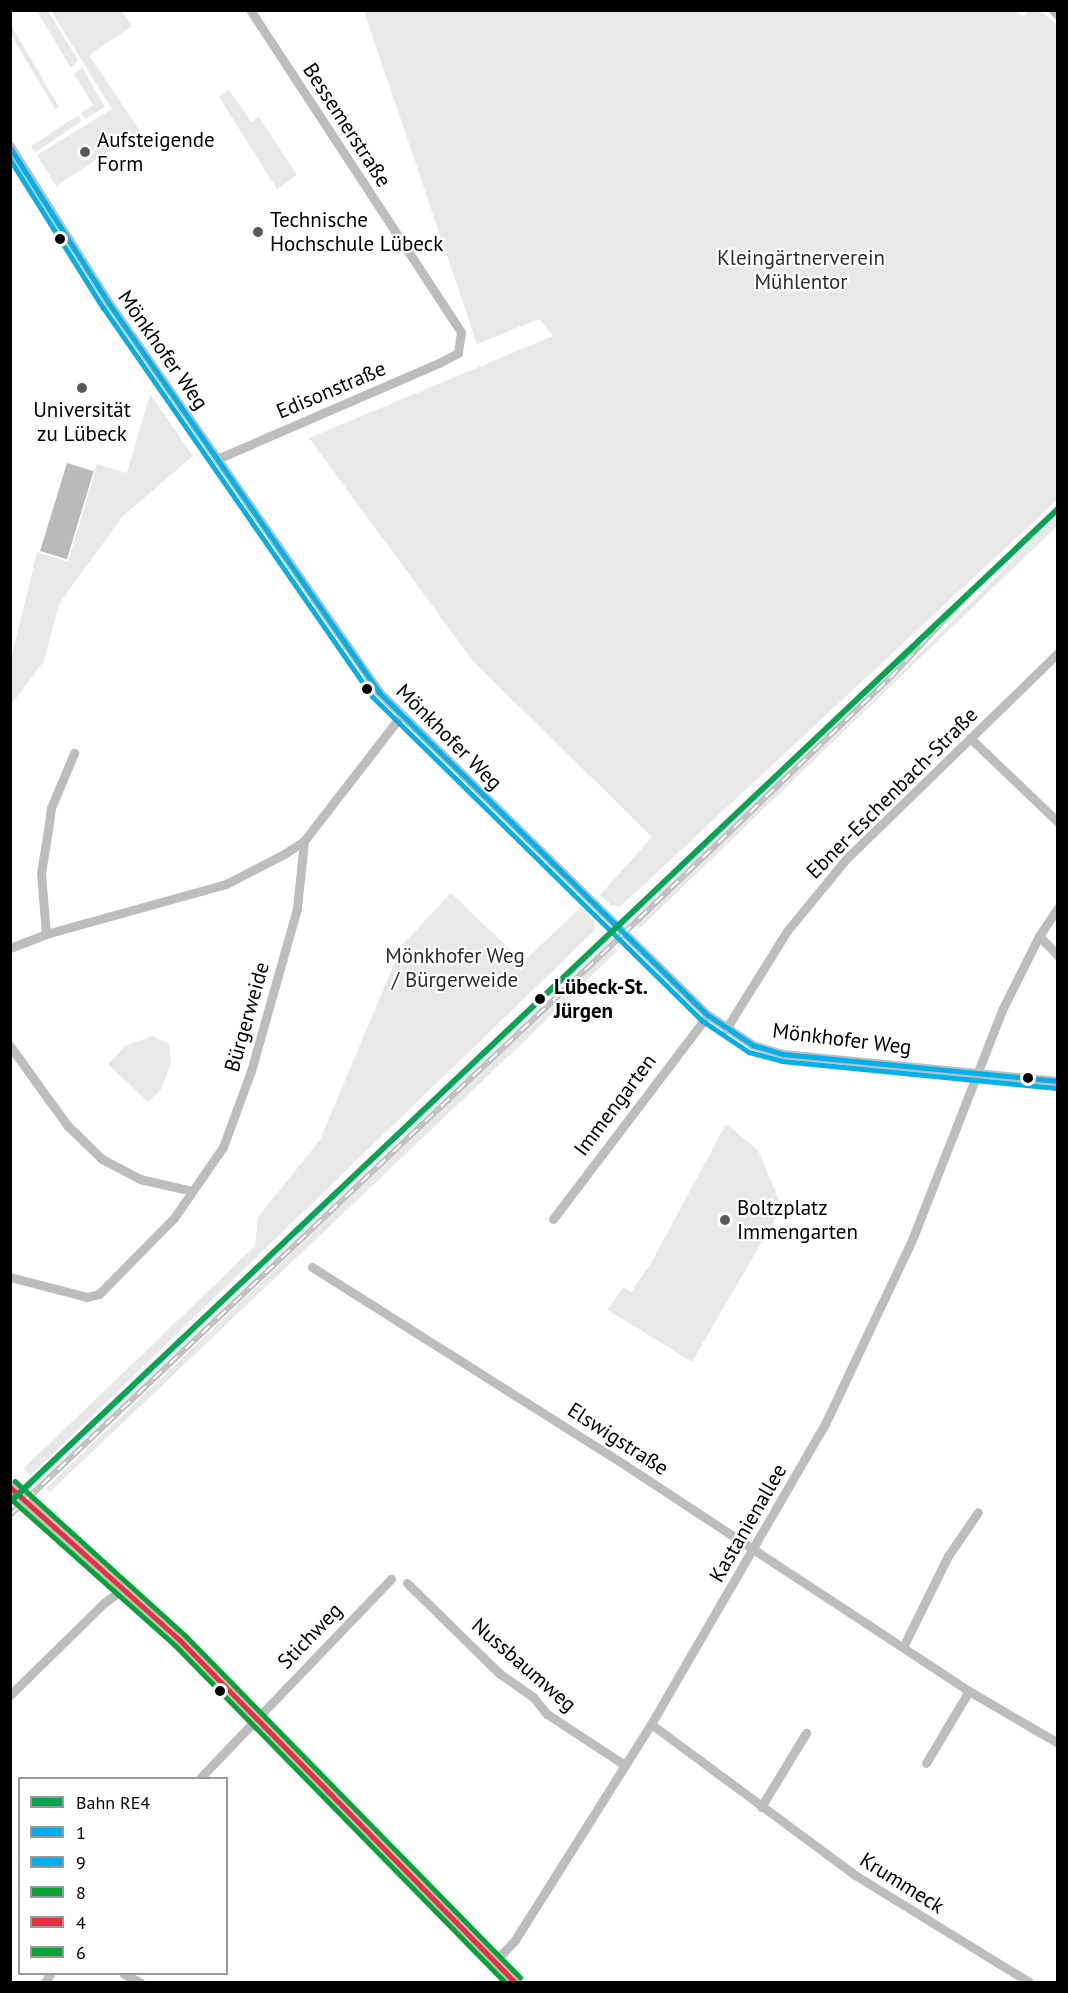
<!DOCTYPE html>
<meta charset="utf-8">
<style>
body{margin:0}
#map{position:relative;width:1068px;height:1993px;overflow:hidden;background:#fff;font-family:"PT Sans",sans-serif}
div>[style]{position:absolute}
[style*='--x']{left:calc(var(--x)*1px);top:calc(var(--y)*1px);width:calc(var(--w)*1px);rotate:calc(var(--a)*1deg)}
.green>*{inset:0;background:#e8e8e8;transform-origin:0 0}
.water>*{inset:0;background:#bababa;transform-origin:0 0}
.street>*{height:9px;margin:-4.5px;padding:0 4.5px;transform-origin:4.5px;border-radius:4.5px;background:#bdbdbd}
.secondary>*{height:14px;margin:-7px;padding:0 7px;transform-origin:7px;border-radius:7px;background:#bfbfbf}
.rail>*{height:6px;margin-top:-3px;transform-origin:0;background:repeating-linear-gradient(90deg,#fff 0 11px,#bdbdbd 0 22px);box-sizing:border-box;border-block:2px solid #bdbdbd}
.bus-1>*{height:4.5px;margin:-2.25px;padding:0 2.25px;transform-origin:2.25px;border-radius:2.25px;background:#00b0ea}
.bus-2>*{height:4.5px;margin:-2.25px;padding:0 2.25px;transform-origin:2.25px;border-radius:2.25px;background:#00b0ea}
.bus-3>*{height:4.5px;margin:-2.25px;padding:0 2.25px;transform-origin:2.25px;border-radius:2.25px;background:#04a535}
.bus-4>*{height:4.5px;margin:-2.25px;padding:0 2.25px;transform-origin:2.25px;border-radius:2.25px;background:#e7303d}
.bus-5>*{height:4.5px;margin:-2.25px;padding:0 2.25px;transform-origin:2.25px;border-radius:2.25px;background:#04a535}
.rail-1>*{height:6px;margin:-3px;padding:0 3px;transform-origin:3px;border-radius:3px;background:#00a651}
.dots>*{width:16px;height:16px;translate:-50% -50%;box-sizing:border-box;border:3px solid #fff;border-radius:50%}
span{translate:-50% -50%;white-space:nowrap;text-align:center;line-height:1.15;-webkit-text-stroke:4.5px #fff;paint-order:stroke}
.street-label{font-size:21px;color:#000}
.poi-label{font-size:21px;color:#000}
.left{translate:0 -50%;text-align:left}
.park-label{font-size:21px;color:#2c2c2c}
.stop-label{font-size:21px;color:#000;font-weight:700}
.frame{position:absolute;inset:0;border:12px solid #000;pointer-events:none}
.legend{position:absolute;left:18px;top:1777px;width:210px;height:198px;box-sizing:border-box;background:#fff;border:2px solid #999;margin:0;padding:8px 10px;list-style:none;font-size:18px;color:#000}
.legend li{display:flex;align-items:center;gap:12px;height:30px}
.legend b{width:30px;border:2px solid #999}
</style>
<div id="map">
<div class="green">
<div style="clip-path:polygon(1016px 10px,1023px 17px,1029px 11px,1041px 11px,1057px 25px,1057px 500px,621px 906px,611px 905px,600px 895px,652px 837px,473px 661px,309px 438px,553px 336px,539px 319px,477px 344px,364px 11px)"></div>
<div style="clip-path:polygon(37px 11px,48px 11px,78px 60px,71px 68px)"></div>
<div style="clip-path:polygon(51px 11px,122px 11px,132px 26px,89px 55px,140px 131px,56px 186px,37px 155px,112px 109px)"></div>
<div style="clip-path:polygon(11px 25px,59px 107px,55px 109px,11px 35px)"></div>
<div style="clip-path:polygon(82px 67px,105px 107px,85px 119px,81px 113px,93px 105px,74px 74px)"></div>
<div style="clip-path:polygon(229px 90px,251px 122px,259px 117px,297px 175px,277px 189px,219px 97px)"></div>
<div style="left:78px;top:115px;width:7px;height:57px;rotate:56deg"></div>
<div style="clip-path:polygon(150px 394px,193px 456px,122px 517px,59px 604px,44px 661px,11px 705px,11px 659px,37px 552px,68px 562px,97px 464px,127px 473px)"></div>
<div style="clip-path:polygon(1057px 516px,1057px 526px,640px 928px,635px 924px,876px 697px)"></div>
<div style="clip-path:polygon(451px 893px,523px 962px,581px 907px,594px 921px,595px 930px,31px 1475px,23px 1469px,255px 1246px,258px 1217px,320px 1140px,402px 945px)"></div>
<div style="clip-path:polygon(612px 947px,617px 951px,515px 1050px,50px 1492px,46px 1488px)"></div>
<div style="clip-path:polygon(152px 1036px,169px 1044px,171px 1062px,161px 1090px,148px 1102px,108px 1064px,125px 1046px)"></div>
<div style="clip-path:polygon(726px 1124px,758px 1150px,782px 1207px,692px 1362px,608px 1310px,623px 1287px,631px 1292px,651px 1263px)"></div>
</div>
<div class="water">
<div style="left:67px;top:463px;width:28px;height:92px;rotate:17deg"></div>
</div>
<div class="street">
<div style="--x:1053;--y:10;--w:7;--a:45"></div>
<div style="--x:10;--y:146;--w:186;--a:57.8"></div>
<div style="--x:109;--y:303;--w:474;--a:55.2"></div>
<div style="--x:379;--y:692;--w:461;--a:44.5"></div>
<div style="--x:708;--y:1015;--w:54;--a:33.7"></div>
<div style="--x:753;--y:1045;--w:31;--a:17"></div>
<div style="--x:783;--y:1054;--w:276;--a:5.6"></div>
<div style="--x:217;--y:459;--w:242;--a:-23.4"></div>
<div style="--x:439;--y:363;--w:21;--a:-28"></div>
<div style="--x:458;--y:353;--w:21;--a:-82"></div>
<div style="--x:461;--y:332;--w:385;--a:-123.2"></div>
<div style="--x:970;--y:738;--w:122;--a:43.7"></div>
<div style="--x:46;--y:934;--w:61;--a:-94.7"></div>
<div style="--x:41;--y:873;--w:44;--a:-80.8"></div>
<div style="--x:48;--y:830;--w:22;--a:-82"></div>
<div style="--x:51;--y:808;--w:60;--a:-67.3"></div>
<div style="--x:1039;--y:936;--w:28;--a:46"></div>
<div style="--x:10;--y:948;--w:39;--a:-21"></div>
<div style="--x:46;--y:934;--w:187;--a:-15.5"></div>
<div style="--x:226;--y:884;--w:65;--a:-27.3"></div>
<div style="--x:284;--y:854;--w:24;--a:-33"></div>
<div style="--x:304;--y:841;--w:157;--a:-52.3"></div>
<div style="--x:726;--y:1029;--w:115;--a:-58.1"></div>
<div style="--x:787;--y:931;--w:93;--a:-50.7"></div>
<div style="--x:846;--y:859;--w:296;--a:-44.2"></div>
<div style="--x:10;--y:1046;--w:97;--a:54.2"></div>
<div style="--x:67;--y:1125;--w:49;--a:44.2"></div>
<div style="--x:102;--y:1159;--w:43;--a:27.8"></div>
<div style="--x:140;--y:1179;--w:53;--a:13"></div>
<div style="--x:553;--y:1219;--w:256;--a:-52.8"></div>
<div style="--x:312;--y:1267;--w:370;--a:32.3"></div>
<div style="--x:625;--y:1465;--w:412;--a:33.3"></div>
<div style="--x:969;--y:1691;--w:103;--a:30.3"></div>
<div style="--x:10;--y:1277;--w:80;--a:14.6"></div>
<div style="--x:87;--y:1297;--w:12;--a:-14"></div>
<div style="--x:99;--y:1294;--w:107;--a:-45.4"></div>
<div style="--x:174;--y:1218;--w:86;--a:-55.4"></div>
<div style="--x:223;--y:1147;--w:81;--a:-69.8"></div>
<div style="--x:251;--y:1071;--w:169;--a:-74.2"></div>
<div style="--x:297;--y:908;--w:67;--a:-84"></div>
<div style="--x:407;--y:1583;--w:129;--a:44.4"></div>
<div style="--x:499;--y:1673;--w:42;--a:35.2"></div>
<div style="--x:533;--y:1697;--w:22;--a:51"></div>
<div style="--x:547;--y:1714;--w:93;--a:33.2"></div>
<div style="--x:903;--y:1647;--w:102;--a:-63.7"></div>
<div style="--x:948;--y:1556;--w:53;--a:-55.7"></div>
<div style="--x:10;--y:1695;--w:132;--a:-44.4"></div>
<div style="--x:104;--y:1603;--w:26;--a:-36"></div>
<div style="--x:651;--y:1724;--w:254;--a:36.5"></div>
<div style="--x:855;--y:1875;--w:204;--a:31.6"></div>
<div style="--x:926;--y:1763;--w:84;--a:-59.2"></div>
<div style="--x:200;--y:1778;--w:276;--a:-46.2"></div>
<div style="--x:761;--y:1807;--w:87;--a:-58.7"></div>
<div style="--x:495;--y:1961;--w:29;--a:-46"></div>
<div style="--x:515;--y:1940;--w:255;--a:-57.8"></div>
<div style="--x:651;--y:1724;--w:347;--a:-59.9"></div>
<div style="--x:825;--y:1424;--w:204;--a:-64.7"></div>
<div style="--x:912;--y:1240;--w:247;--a:-68.6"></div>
<div style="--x:1002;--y:1010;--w:83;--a:-63.4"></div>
<div style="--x:1039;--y:936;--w:34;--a:-56"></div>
<div style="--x:124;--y:1974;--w:18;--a:27"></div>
<div style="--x:45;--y:1982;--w:9;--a:-58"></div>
</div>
<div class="secondary">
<div style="--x:10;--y:1487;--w:229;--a:42"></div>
<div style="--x:180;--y:1640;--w:479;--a:45.6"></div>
</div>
<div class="rail">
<div style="--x:10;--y:1515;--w:845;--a:-43.46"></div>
<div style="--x:623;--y:934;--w:370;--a:-43.8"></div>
<div style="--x:890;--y:678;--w:115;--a:-47.1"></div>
</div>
<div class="bus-1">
<div style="--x:10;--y:147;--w:185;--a:57.6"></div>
<div style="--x:109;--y:303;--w:474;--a:55.2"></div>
<div style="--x:379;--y:692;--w:461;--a:44.5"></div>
<div style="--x:708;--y:1015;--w:54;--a:33.7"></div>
<div style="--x:753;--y:1045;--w:31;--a:17"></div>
<div style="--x:783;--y:1054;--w:276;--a:5.6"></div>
</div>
<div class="bus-2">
<div style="--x:10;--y:159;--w:175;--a:57.9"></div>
<div style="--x:103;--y:307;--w:474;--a:55.3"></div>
<div style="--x:373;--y:697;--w:462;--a:44.5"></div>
<div style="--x:703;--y:1021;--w:55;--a:34"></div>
<div style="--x:749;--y:1052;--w:34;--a:15"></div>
<div style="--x:782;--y:1061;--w:276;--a:5.6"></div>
</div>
<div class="bus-3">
<div style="--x:15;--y:1481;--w:229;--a:42.2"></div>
<div style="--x:185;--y:1635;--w:479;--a:45.6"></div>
</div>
<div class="bus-4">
<div style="--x:10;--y:1487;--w:229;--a:42"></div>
<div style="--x:180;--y:1640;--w:479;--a:45.6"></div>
</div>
<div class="bus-5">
<div style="--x:10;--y:1498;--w:221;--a:41.7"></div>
<div style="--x:175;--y:1645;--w:472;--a:45.6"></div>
</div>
<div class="rail-1">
<div style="--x:10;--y:1502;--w:1444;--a:-43.46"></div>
</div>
<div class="dots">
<div style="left:85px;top:152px;background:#595959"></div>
<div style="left:258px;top:232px;background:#595959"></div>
<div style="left:60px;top:239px;background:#000"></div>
<div style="left:82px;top:388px;background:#595959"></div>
<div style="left:367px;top:689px;background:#000"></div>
<div style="left:540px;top:999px;background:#000"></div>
<div style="left:1028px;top:1078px;background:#000"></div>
<div style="left:725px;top:1220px;background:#595959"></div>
<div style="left:220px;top:1691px;background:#000"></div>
</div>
<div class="street-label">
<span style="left:347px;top:125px;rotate:57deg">Bessemerstraße</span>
<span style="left:163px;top:350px;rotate:55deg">Mönkhofer Weg</span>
<span style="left:331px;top:390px;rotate:-23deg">Edisonstraße</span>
<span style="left:449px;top:737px;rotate:45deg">Mönkhofer Weg</span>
<span style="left:892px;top:793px;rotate:-45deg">Ebner-Eschenbach-Straße</span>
<span style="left:247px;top:1017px;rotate:-74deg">Bürgerweide</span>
<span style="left:842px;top:1039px;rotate:7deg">Mönkhofer Weg</span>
<span style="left:615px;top:1105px;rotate:-53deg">Immengarten</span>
<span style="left:618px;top:1439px;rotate:33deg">Elswigstraße</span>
<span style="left:748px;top:1523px;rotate:-60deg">Kastanienallee</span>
<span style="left:310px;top:1636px;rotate:-46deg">Stichweg</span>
<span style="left:524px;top:1665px;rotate:41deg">Nussbaumweg</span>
<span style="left:902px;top:1883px;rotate:32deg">Krummeck</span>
</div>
<div class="poi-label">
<span class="left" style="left:97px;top:152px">Aufsteigende<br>Form</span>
<span class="left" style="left:270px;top:232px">Technische<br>Hochschule Lübeck</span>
<span style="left:82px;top:422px">Universität<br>zu Lübeck</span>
<span class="left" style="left:737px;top:1220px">Boltzplatz<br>Immengarten</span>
</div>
<div class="park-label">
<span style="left:801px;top:270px">Kleingärtnerverein<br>Mühlentor</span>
<span style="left:455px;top:968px">Mönkhofer Weg<br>/ Bürgerweide</span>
</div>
<div class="stop-label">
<span class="left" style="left:554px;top:999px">Lübeck-St.<br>Jürgen</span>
</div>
<div class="frame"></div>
<ul class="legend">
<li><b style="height:8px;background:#00a651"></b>Bahn RE4</li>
<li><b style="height:8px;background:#00b0ea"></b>1</li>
<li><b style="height:8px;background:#00b0ea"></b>9</li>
<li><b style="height:8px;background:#04a535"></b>8</li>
<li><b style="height:8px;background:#e7303d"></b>4</li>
<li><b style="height:8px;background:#04a535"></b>6</li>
</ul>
</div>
